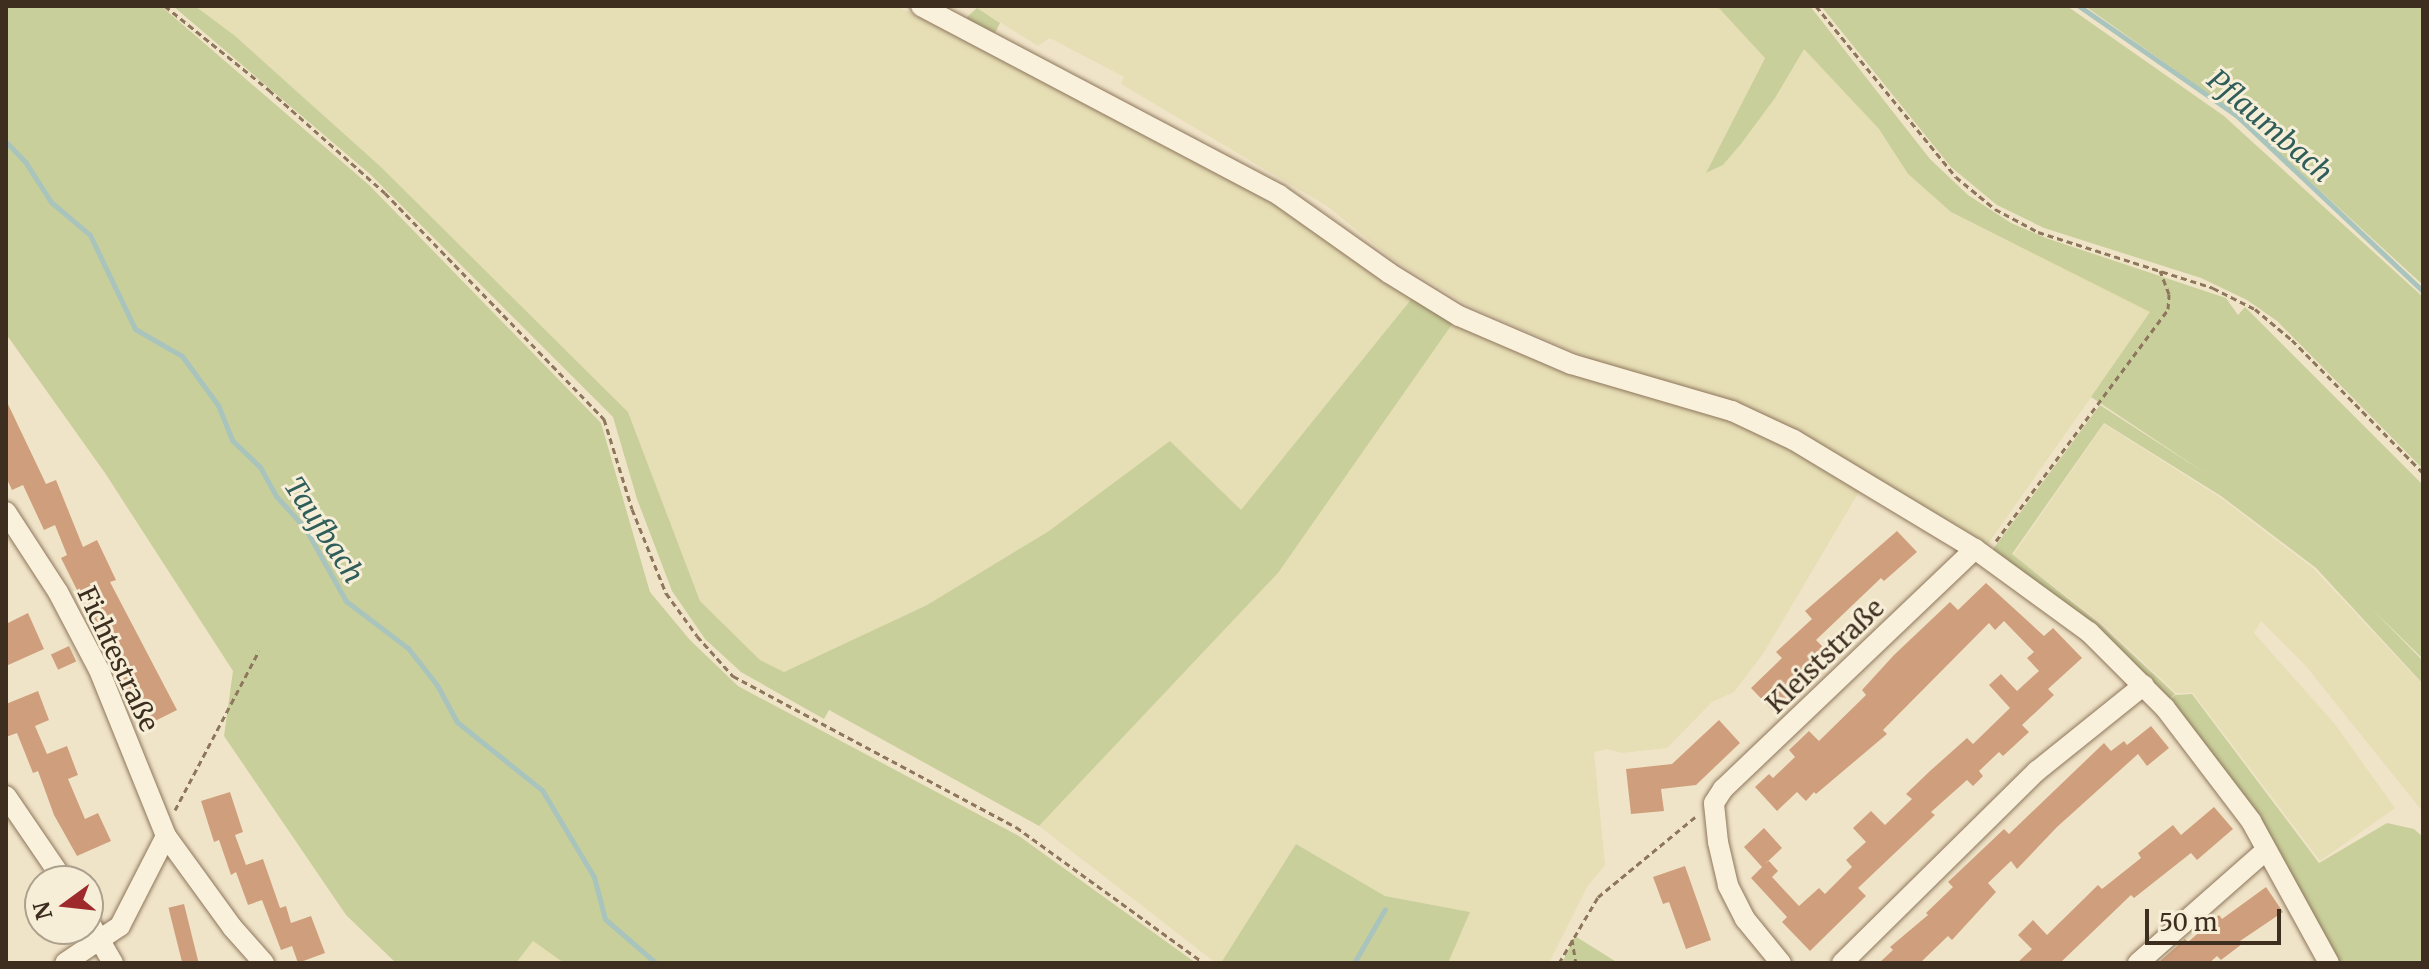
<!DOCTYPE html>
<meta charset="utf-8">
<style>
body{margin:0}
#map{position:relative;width:2429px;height:969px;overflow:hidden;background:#f0e4c8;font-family:Merriweather,serif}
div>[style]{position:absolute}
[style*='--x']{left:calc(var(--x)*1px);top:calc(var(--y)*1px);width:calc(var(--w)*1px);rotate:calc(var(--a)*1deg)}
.farmland>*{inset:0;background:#e6deb5}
.green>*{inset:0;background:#c9cf9b}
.stream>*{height:5px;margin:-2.5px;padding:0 2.5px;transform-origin:2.5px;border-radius:2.5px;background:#a9c4bc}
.building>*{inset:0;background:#cf9f7d;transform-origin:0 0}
.path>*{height:3px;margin-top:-1.5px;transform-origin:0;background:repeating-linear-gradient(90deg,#8d765c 0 6px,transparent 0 10px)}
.roads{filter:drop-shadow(0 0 2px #8d765c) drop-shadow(0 0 2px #8d765c)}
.minor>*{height:20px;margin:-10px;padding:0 10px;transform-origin:10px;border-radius:10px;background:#faf1dc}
span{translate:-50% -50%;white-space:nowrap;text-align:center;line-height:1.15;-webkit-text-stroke:6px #f7eed8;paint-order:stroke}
.street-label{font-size:26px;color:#3d2e20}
.water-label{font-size:28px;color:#2f5d5a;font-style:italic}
.frame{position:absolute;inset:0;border:8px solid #3d2e20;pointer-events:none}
.north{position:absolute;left:24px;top:865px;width:80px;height:80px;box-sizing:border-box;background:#f7eed8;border:2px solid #ada18e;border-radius:50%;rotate:255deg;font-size:22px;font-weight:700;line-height:32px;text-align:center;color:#3d2e20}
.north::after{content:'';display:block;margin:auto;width:28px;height:36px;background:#9e2a2b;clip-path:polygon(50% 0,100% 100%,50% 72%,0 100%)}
.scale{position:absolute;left:2145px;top:909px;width:136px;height:36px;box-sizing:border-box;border:4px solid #3d2e20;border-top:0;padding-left:10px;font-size:24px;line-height:28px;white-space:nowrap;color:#3d2e20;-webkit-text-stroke:6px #f7eed8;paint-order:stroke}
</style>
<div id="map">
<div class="farmland">
<div style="clip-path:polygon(195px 6px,897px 6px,1285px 204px,1413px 297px,1241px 510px,1049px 531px,927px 605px,784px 672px,760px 660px,700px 601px,628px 412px,381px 167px,234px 35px)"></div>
<div style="clip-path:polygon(962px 6px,1717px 6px,1765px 57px,1707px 172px,1723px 165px,1741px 144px,1775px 98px,1804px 48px,1879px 129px,1908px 174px,1951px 212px,2151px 312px,1983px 551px,1897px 492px,1471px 307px,1395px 261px,1327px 206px,1121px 84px,1124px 77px,1050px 38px,1038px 46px,977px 8px)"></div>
<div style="clip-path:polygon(1453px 323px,1517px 353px,1769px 432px,1863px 485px,1763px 654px,1734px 692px,1712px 702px,1667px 748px,1622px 753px,1607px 749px,1594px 752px,1605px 865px,1587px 887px,1549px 963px,1448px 963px,1470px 912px,1385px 896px,1296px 844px,1221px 963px,1216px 963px,1039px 826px,1278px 573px)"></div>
<div style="clip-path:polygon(2104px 424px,2221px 498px,2314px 569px,2423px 685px,2423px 812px,2305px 665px,2261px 621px,2254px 633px,2334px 723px,2395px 808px,2320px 861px,2193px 693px,2176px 693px,2101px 622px,2013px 555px)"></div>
<div style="clip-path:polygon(533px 941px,564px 963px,516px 963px)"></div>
</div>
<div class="green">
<div style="clip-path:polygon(6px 6px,161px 6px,369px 185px,601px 423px,650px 592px,690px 640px,738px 686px,1019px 836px,1196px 963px,564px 963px,533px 941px,516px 963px,396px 963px,346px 915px,224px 736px,233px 671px,105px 473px,6px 334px)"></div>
<div style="clip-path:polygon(173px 6px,195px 6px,234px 35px,381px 167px,628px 412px,700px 601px,760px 660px,784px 672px,927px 605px,1049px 531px,1170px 441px,1241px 510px,1413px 297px,1453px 323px,1278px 573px,1039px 826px,829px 710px,824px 719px,741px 672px,705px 639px,672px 591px,637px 499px,613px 417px,371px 175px)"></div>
<div style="clip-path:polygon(1717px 6px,1810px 6px,1930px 159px,1968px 195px,2011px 223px,2046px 238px,2226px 298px,2238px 315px,2245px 307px,2423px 485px,2423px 659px,2372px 609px,2423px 661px,2423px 684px,2316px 568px,2221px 496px,2104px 423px,2012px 554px,2100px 624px,2175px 694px,2165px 703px,1988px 556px,2100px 405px,2208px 475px,2091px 397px,2150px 312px,1951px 212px,1908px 174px,1879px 129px,1804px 49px,1775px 98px,1741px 144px,1723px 165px,1706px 173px,1765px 58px)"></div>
<div style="clip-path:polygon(1821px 6px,2067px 6px,2224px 116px,2423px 297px,2423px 469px,2277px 321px,2247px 300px,2201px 278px,2044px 228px,1997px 205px,1951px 167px)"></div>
<div style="clip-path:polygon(2085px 6px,2423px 6px,2423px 285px,2234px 112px)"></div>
<div style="clip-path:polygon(977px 8px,1000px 23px,995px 33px,966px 18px)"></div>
<div style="clip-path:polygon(2192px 694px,2319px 863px,2387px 823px,2414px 829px,2423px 837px,2423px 963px,2332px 963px,2166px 704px,2175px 695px)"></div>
<div style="clip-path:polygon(1296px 844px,1385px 896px,1470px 912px,1448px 963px,1221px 963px)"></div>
<div style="clip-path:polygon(1575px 936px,1618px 963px,1562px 963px)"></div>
</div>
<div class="stream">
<div style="--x:2079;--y:6;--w:191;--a:34.8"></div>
<div style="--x:2236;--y:115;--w:257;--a:43.3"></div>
<div style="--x:6;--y:142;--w:29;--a:46"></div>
<div style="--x:26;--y:163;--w:46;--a:57.3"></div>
<div style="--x:51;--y:202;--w:51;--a:40.2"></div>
<div style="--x:90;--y:235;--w:104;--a:64.4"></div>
<div style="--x:135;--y:329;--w:54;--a:29.9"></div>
<div style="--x:182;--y:356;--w:61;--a:53.7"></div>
<div style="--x:218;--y:405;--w:38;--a:68"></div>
<div style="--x:232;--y:440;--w:39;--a:44"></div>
<div style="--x:260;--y:467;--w:33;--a:61"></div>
<div style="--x:276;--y:496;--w:43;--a:47.8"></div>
<div style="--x:305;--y:528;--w:84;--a:60.7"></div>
<div style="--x:346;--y:601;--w:78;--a:37.2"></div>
<div style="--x:408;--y:648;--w:47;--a:51.9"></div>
<div style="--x:437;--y:685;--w:42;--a:61.6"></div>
<div style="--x:457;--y:722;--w:109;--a:38.7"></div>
<div style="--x:542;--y:790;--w:101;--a:59.1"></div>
<div style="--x:594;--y:877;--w:43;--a:75.3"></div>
<div style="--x:605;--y:919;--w:67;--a:40.8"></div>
<div style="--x:1354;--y:963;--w:62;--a:-60.1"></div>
</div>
<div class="building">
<div style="clip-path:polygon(6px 400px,46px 484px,56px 480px,83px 547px,97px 540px,116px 580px,110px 582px,177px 710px,145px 726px,61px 558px,67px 555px,55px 525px,44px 530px,23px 485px,12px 490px,6px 477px)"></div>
<div style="clip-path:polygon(1897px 531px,1917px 552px,1884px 581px,1881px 578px,1816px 640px,1825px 649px,1786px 684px,1793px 692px,1773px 711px,1751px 688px,1782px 658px,1776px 652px,1812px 619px,1805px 611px)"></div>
<div style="clip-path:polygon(1986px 583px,2044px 636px,2053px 628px,2082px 658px,2048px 689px,2054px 695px,2022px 725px,2029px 732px,2003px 756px,1999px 752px,1979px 771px,1983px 776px,1973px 786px,1967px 780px,1931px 812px,1935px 815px,1858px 888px,1866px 896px,1810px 951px,1782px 922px,1787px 917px,1751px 878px,1762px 867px,1744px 847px,1764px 828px,1782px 848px,1765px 864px,1769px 861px,1778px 871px,1772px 877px,1799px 906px,1819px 888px,1825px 894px,1852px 867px,1846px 860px,1866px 842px,1853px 828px,1871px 811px,1885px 825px,1912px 799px,1906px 794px,1930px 771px,1967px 738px,1973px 744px,2010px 708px,1989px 685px,2001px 674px,2017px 691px,2039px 671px,2027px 658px,2034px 652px,2004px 621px,1995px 630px,1989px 623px,1883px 730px,1887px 734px,1816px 794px,1814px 792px,1806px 801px,1797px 792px,1777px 811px,1755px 787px,1769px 774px,1773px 778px,1795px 757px,1789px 750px,1809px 731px,1819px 741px,1866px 695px,1862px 690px,1894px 655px,1950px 602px,1958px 610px)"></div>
<div style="clip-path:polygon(28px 613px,44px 649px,6px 666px,6px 624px)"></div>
<div style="left:69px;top:646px;width:17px;height:20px;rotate:65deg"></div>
<div style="clip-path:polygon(38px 691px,49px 720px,35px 726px,47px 754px,67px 746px,78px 775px,68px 779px,85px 819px,98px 813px,111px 841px,77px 856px,54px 815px,38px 771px,33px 773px,17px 733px,6px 737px,6px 704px)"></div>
<div style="clip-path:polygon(1719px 720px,1740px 743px,1696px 785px,1661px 789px,1664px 811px,1631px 814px,1626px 769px,1672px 764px)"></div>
<div style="clip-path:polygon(2151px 726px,2169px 748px,2147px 766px,2138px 754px,2057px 827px,2017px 869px,2011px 861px,1988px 883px,1996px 892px,1952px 940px,1948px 936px,1920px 963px,1879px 963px,1893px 950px,1890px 947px,1928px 915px,1926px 913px,1953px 887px,1948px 882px,2004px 829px,2009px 834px,2104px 743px,2111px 751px,2124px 741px,2127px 745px)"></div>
<div style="clip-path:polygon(230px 792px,243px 832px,235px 835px,246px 865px,263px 859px,280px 908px,286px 906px,291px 923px,311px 916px,325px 953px,298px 963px,292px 946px,281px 950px,262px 900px,248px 905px,236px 872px,231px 875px,219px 840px,214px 842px,201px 801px)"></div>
<div style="clip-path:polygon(2214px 807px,2233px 829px,2197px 860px,2191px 853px,2134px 898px,2131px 895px,2060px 963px,2017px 963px,2032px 949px,2018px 935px,2033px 920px,2047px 935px,2098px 885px,2102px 889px,2141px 858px,2138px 853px,2173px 825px,2181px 835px)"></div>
<div style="clip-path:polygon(1685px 866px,1711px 940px,1686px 949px,1669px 902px,1663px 904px,1653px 877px)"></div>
<div style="clip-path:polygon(2266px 887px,2283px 912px,2240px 941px,2242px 944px,2221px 960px,2217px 956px,2209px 963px,2158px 963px,2185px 939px,2188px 942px,2219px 915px,2222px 919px)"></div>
<div style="left:184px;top:904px;width:61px;height:16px;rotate:76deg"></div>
</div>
<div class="path">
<div style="--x:165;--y:6;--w:134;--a:38.9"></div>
<div style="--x:269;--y:90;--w:155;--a:41.6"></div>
<div style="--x:385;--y:193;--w:315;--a:45.9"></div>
<div style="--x:604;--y:419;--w:94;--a:72.7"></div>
<div style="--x:632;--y:509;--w:91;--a:68"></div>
<div style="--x:666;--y:593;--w:53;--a:54.2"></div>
<div style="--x:697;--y:636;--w:54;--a:48"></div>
<div style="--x:733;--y:676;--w:321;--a:28.1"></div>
<div style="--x:1016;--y:827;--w:232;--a:35.9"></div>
<div style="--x:1816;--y:6;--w:221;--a:50.7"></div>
<div style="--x:1956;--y:177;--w:50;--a:39.4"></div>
<div style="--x:1995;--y:209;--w:49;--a:28.1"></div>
<div style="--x:2038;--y:232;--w:184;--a:17.7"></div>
<div style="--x:2213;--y:288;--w:47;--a:26.6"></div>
<div style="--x:2255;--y:309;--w:48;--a:40"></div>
<div style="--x:2292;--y:340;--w:187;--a:45.4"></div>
<div style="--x:1996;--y:541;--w:289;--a:-53.4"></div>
<div style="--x:2168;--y:309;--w:15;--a:-86"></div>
<div style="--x:2169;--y:294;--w:25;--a:-111"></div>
<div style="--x:175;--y:810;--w:180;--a:-62.2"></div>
<div style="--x:1572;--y:939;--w:24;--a:81"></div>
<div style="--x:1559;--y:963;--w:77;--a:-59.4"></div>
<div style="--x:1598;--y:897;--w:126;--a:-39.5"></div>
</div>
<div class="roads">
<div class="minor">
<div style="--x:921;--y:6;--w:405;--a:27.8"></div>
<div style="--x:1279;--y:195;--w:135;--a:35.3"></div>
<div style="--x:1389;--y:273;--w:82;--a:31.6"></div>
<div style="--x:1459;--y:316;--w:122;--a:23.2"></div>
<div style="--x:1571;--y:364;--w:168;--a:16.3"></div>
<div style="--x:1732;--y:411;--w:68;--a:25.1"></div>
<div style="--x:1794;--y:440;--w:211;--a:31.1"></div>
<div style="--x:1975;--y:549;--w:141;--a:36.1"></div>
<div style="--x:2089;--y:632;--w:107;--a:45"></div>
<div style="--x:2165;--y:708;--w:142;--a:52.7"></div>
<div style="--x:2251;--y:821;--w:162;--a:61.2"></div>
<div style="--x:6;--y:512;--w:95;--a:57"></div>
<div style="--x:58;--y:592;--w:88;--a:62.3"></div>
<div style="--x:99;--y:670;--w:179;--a:68"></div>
<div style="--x:166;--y:836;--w:101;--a:117.1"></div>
<div style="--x:120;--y:926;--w:66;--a:146.1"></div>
<div style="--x:6;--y:796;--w:103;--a:55.7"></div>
<div style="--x:166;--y:836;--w:112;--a:54"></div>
<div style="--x:232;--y:927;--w:48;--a:48.4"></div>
<div style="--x:88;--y:920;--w:50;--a:59.8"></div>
<div style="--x:1781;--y:963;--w:57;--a:-129.3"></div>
<div style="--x:1745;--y:919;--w:38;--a:-117"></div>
<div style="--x:1728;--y:885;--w:44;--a:-103.1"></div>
<div style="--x:1718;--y:842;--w:39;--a:-96"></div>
<div style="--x:1714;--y:803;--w:17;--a:-57"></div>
<div style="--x:1723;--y:789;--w:348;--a:-43.6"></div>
<div style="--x:1842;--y:963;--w:274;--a:-44.6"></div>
<div style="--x:2037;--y:771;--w:137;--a:-38.8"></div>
<div style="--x:2138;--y:963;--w:171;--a:-41.4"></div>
</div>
</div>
<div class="street-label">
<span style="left:1825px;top:656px;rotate:-44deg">Kleiststraße</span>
<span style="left:118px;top:659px;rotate:65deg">Fichtestraße</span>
</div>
<div class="water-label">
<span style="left:2270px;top:126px;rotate:41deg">Pflaumbach</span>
<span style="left:324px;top:530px;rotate:57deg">Taufbach</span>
</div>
<div class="frame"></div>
<div class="north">N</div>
<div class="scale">50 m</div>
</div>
